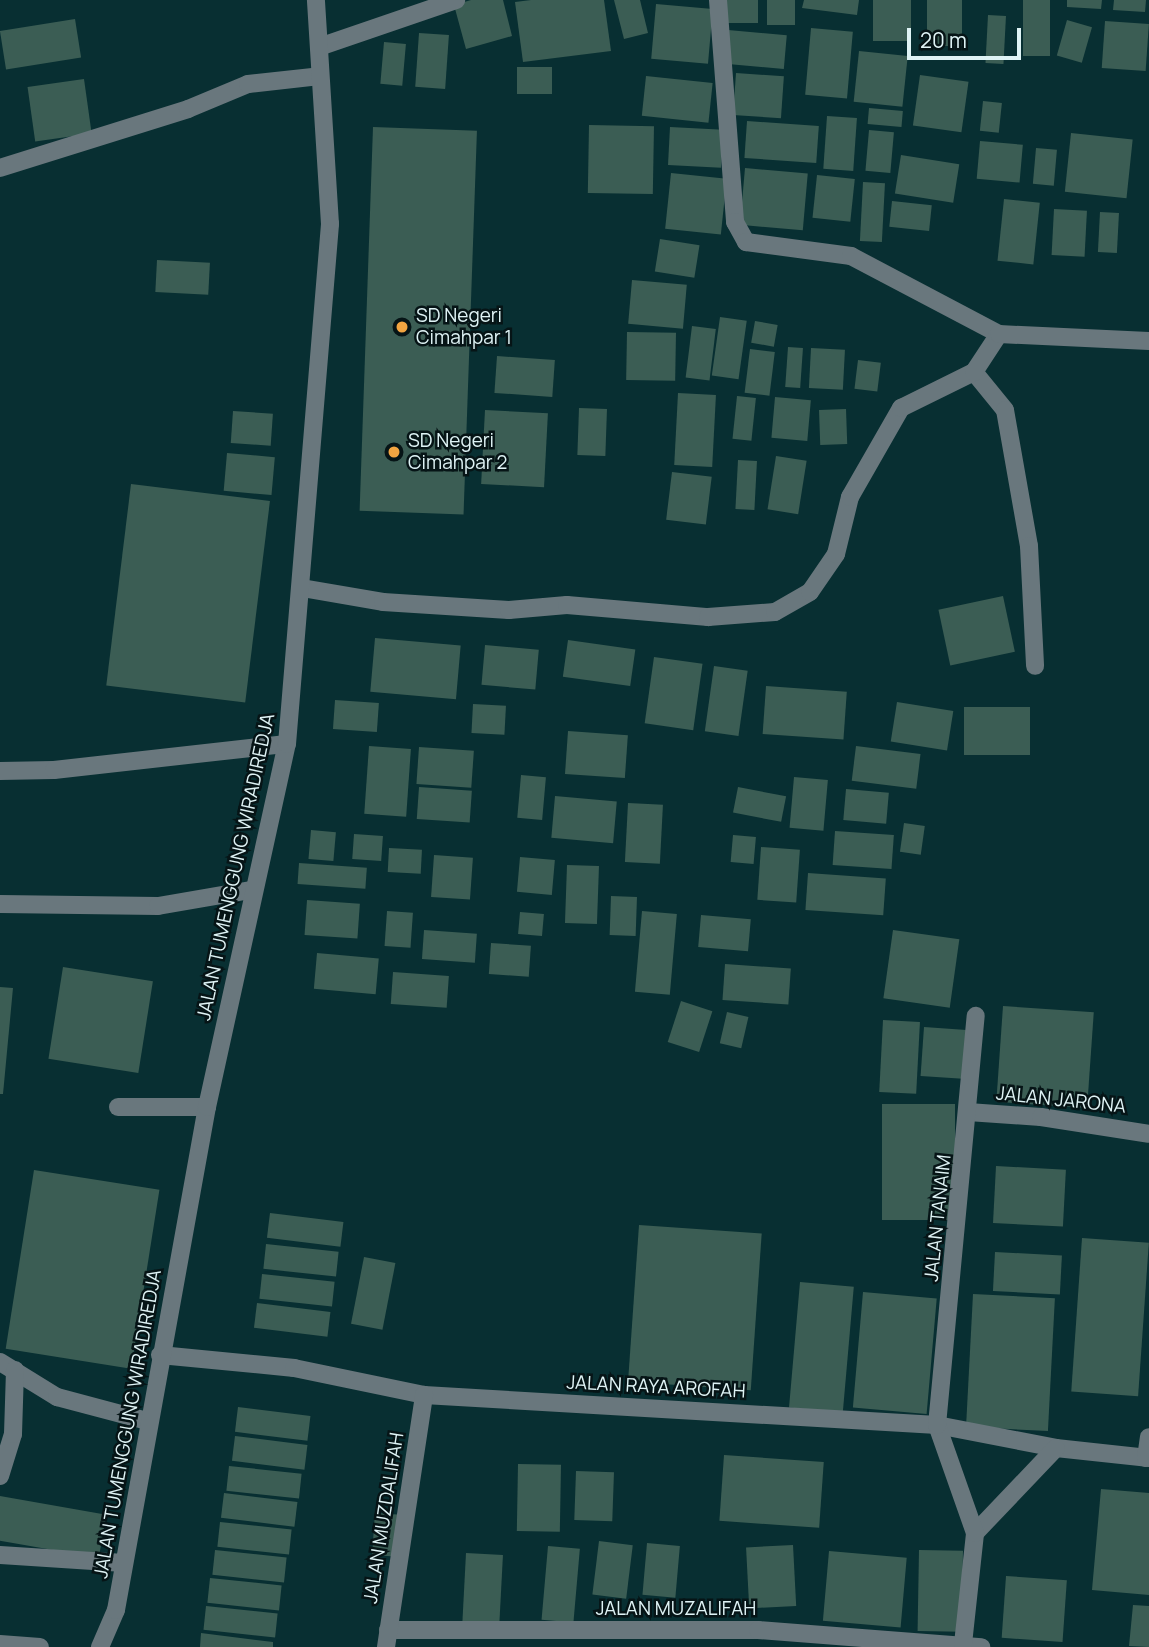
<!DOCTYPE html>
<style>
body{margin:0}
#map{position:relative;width:1149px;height:1647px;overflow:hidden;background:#082f32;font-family:Manrope,sans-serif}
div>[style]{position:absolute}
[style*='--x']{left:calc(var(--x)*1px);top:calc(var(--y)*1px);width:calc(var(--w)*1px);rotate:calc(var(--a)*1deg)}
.building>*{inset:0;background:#3b5d54;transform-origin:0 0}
.minor>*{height:18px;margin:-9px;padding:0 9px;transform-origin:9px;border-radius:9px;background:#69777d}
.dots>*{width:19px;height:19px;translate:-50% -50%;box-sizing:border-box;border:4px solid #061416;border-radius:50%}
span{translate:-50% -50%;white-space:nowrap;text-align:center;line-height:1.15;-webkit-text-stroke:5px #061416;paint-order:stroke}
.poi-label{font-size:19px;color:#dff3f5}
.left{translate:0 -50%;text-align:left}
.street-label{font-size:19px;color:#dff3f5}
.scale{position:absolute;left:907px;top:28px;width:114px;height:32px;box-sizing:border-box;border:4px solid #dff3f5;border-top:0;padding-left:9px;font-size:21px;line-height:24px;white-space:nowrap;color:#dff3f5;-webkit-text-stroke:5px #061416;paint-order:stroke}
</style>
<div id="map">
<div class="building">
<div style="clip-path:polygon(471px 0,503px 0,512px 36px,466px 49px,454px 5px)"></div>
<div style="clip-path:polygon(531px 0,604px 0,611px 51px,523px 62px,515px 2px)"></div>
<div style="clip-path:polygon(614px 0,640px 0,648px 33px,624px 39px)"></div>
<div style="left:725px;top:0;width:33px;height:23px"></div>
<div style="left:767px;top:0;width:28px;height:25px"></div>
<div style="clip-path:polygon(804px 0,859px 0,857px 15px,802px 8px)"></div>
<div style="left:873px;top:0;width:38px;height:41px"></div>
<div style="left:927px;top:0;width:35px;height:46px"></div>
<div style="left:1023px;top:0;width:27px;height:56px"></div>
<div style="clip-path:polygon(1067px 0,1102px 0,1101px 9px,1067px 7px)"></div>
<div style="clip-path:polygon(1114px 0,1146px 0,1145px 12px,1113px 10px)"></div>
<div style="left:656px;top:4px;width:57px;height:55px;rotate:5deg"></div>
<div style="left:988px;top:15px;width:18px;height:48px;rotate:3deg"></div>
<div style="left:75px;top:19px;width:39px;height:76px;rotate:81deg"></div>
<div style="left:1067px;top:20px;width:26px;height:37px;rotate:16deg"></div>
<div style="left:1105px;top:21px;width:44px;height:47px;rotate:4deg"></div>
<div style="left:811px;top:28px;width:42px;height:67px;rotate:5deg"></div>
<div style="left:728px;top:30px;width:59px;height:34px;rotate:5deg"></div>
<div style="left:419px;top:33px;width:30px;height:54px;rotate:4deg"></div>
<div style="left:384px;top:42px;width:22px;height:42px;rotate:5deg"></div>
<div style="left:859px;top:51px;width:49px;height:51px;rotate:6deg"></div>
<div style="left:517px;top:67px;width:35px;height:27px"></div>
<div style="left:736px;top:73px;width:48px;height:42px;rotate:4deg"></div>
<div style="left:920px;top:75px;width:49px;height:51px;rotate:8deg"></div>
<div style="left:646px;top:76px;width:67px;height:40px;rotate:6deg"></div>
<div style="left:84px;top:79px;width:55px;height:57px;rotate:82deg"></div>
<div style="left:983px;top:101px;width:19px;height:30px;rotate:6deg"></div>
<div style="left:869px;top:108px;width:34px;height:16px;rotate:5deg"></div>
<div style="left:827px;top:116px;width:30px;height:53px;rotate:4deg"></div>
<div style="left:747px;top:121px;width:72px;height:37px;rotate:4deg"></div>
<div style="left:589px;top:125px;width:65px;height:68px;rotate:1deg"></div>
<div style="left:373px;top:127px;width:104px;height:384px;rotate:2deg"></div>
<div style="left:670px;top:127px;width:53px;height:38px;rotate:3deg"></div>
<div style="left:869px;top:130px;width:25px;height:41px;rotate:5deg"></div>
<div style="left:1071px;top:133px;width:62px;height:59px;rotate:6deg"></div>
<div style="left:980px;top:141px;width:43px;height:38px;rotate:5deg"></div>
<div style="left:1036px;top:148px;width:21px;height:36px;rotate:5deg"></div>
<div style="left:901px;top:155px;width:59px;height:39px;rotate:9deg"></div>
<div style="left:745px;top:168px;width:63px;height:57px;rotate:5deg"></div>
<div style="left:671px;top:173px;width:56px;height:56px;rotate:6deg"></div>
<div style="left:817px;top:175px;width:38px;height:43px;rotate:6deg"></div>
<div style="left:863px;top:182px;width:22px;height:59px;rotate:3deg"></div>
<div style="left:1004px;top:199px;width:36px;height:62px;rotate:6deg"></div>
<div style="left:892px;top:201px;width:40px;height:26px;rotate:6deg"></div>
<div style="left:1054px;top:209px;width:33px;height:46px;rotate:3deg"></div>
<div style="left:1100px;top:212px;width:19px;height:40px;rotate:3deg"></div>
<div style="left:660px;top:239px;width:40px;height:33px;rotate:9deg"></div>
<div style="left:157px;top:260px;width:53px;height:32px;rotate:3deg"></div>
<div style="left:632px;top:280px;width:55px;height:44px;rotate:5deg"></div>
<div style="left:720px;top:317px;width:27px;height:59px;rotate:8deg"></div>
<div style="left:755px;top:321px;width:23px;height:22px;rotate:10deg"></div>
<div style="left:692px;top:326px;width:24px;height:52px;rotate:7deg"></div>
<div style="left:627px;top:332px;width:49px;height:48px;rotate:1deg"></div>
<div style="left:788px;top:347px;width:15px;height:40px;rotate:4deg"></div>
<div style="left:811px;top:348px;width:34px;height:40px;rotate:3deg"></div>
<div style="left:750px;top:349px;width:25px;height:44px;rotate:7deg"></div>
<div style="left:497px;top:356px;width:58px;height:37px;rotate:4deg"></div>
<div style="left:858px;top:360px;width:23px;height:29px;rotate:7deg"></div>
<div style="left:678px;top:393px;width:38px;height:72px;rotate:3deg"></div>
<div style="left:737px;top:396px;width:19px;height:43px;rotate:6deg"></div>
<div style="left:775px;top:397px;width:36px;height:41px;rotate:5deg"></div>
<div style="left:579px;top:408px;width:28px;height:47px;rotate:2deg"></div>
<div style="left:846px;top:409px;width:35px;height:27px;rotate:88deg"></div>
<div style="left:485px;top:410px;width:63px;height:74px;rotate:3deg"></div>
<div style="left:233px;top:411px;width:40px;height:32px;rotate:4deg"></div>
<div style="left:227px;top:453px;width:48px;height:38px;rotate:5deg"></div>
<div style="left:776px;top:456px;width:31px;height:54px;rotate:9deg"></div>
<div style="left:738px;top:460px;width:19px;height:49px;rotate:3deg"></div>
<div style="left:672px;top:472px;width:40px;height:48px;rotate:7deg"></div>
<div style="left:131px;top:484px;width:140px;height:203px;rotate:7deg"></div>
<div style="left:1003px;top:596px;width:57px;height:66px;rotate:78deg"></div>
<div style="left:375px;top:638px;width:86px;height:54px;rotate:5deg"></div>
<div style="left:568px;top:640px;width:68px;height:37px;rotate:8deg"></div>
<div style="left:485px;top:645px;width:54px;height:40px;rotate:5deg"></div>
<div style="left:654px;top:657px;width:49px;height:67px;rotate:8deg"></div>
<div style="left:714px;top:666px;width:34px;height:66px;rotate:8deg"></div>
<div style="left:766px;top:686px;width:81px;height:48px;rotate:4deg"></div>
<div style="left:335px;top:700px;width:44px;height:29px;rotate:4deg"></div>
<div style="left:897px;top:702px;width:57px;height:40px;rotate:9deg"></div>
<div style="left:473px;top:704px;width:33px;height:29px;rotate:3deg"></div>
<div style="left:1030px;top:707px;width:48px;height:66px;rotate:90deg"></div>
<div style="left:568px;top:731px;width:60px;height:43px;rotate:4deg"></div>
<div style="left:369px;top:746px;width:42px;height:68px;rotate:4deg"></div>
<div style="left:856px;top:746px;width:65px;height:35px;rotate:7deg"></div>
<div style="left:419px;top:747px;width:55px;height:37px;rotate:4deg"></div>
<div style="left:521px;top:775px;width:25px;height:43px;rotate:5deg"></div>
<div style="left:794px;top:777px;width:34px;height:51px;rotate:5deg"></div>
<div style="left:419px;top:787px;width:53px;height:32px;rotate:4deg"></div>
<div style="left:738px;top:787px;width:49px;height:26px;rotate:11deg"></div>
<div style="left:846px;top:789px;width:43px;height:31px;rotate:5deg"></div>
<div style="left:555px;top:796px;width:62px;height:42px;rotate:5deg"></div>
<div style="left:628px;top:803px;width:35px;height:59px;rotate:3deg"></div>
<div style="left:904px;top:823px;width:21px;height:29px;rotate:8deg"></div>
<div style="left:311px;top:830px;width:25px;height:29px;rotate:5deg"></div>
<div style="left:835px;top:831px;width:59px;height:34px;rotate:4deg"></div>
<div style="left:354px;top:834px;width:29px;height:25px;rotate:4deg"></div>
<div style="left:733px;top:835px;width:23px;height:27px;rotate:5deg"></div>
<div style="left:761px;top:847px;width:39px;height:53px;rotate:4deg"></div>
<div style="left:389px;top:848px;width:33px;height:24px;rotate:3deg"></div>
<div style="left:434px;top:855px;width:39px;height:42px;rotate:4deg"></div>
<div style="left:520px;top:857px;width:35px;height:35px;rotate:5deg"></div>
<div style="left:299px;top:863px;width:68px;height:21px;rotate:4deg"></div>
<div style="left:567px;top:865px;width:32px;height:58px;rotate:2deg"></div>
<div style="left:808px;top:873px;width:78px;height:37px;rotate:4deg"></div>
<div style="left:611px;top:896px;width:26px;height:39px;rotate:2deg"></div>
<div style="left:307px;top:900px;width:53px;height:35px;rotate:4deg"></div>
<div style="left:387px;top:911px;width:26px;height:35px;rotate:4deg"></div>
<div style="left:642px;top:911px;width:35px;height:81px;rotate:5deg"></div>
<div style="left:520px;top:912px;width:24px;height:22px;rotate:5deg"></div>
<div style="left:701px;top:915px;width:50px;height:32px;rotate:5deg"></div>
<div style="left:424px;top:930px;width:53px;height:29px;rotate:4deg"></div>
<div style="left:893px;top:930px;width:67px;height:69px;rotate:8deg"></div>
<div style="left:491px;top:943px;width:40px;height:31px;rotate:4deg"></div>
<div style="left:317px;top:953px;width:62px;height:36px;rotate:5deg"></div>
<div style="left:725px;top:964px;width:66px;height:36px;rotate:4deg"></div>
<div style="left:63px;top:967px;width:91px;height:93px;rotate:9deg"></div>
<div style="left:393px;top:972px;width:56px;height:32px;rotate:4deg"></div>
<div style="clip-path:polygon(0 987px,13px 988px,3px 1094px,0 1094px)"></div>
<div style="left:681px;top:1001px;width:33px;height:43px;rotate:18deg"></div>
<div style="left:1003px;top:1006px;width:91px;height:96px;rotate:4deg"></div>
<div style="left:727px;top:1012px;width:22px;height:32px;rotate:13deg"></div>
<div style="left:883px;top:1020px;width:37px;height:72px;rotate:3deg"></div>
<div style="left:924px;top:1027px;width:46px;height:49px;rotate:4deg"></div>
<div style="left:882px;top:1104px;width:73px;height:116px"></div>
<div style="left:996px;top:1166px;width:70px;height:57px;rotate:3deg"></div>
<div style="left:34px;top:1170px;width:127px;height:181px;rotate:9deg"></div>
<div style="left:270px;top:1213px;width:74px;height:25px;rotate:7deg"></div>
<div style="left:639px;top:1225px;width:123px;height:157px;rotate:4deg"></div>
<div style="left:1082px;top:1238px;width:67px;height:154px;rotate:4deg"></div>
<div style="left:266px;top:1244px;width:73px;height:25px;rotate:6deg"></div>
<div style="left:995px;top:1252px;width:67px;height:39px;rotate:3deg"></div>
<div style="left:364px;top:1257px;width:32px;height:68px;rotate:11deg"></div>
<div style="left:262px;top:1274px;width:73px;height:25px;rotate:6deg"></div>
<div style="left:800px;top:1282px;width:54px;height:126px;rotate:5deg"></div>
<div style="left:863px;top:1292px;width:74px;height:116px;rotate:5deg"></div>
<div style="left:973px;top:1294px;width:82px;height:133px;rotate:3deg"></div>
<div style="left:257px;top:1303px;width:74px;height:25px;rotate:7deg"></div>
<div style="left:238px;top:1407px;width:73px;height:25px;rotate:7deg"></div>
<div style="left:235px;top:1436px;width:73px;height:25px;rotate:7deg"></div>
<div style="left:724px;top:1455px;width:100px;height:66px;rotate:4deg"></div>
<div style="left:518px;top:1464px;width:43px;height:67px;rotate:1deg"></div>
<div style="left:229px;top:1466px;width:73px;height:25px;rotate:6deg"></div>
<div style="left:576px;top:1471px;width:38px;height:49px;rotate:2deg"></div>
<div style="clip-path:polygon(1101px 1489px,1149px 1493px,1149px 1595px,1092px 1590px)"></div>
<div style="left:224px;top:1493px;width:74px;height:25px;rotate:7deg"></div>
<div style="left:0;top:1496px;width:108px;height:44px;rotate:10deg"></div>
<div style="left:375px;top:1513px;width:26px;height:42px;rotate:4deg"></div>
<div style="left:220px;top:1522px;width:72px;height:25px;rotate:6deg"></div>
<div style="left:599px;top:1541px;width:34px;height:54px;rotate:7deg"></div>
<div style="left:647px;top:1543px;width:33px;height:52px;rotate:5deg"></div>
<div style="left:793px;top:1545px;width:61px;height:47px;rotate:87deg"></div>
<div style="left:548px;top:1546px;width:32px;height:74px;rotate:5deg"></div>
<div style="left:215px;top:1550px;width:72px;height:25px;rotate:6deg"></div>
<div style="left:919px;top:1550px;width:44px;height:81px;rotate:1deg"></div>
<div style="left:829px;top:1551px;width:78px;height:70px;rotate:5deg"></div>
<div style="left:466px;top:1553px;width:37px;height:74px;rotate:3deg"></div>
<div style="left:1006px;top:1576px;width:61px;height:62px;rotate:4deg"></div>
<div style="left:210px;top:1578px;width:72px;height:25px;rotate:6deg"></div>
<div style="clip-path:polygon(1133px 1605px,1149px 1606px,1149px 1647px,1129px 1646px)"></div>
<div style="left:206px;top:1606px;width:72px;height:24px;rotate:6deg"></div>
<div style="clip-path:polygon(201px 1633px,273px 1642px,273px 1647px,200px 1647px)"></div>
</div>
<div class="minor">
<div style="--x:718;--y:0;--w:223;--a:85.6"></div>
<div style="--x:735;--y:222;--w:23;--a:61"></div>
<div style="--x:746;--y:242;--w:106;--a:7.6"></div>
<div style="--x:851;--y:256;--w:167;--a:27.8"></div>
<div style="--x:319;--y:47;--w:145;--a:-18.9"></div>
<div style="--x:0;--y:168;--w:197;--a:-17.4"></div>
<div style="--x:188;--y:109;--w:65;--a:-22.6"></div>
<div style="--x:248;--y:84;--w:72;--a:-6.3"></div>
<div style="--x:974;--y:372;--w:49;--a:50.8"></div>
<div style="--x:1005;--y:410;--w:138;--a:80"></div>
<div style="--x:1029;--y:546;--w:120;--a:87.1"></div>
<div style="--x:302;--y:588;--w:82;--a:9.8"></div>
<div style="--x:383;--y:602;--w:126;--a:3.6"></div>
<div style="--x:509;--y:610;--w:58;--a:-4.9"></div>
<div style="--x:567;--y:605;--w:142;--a:4.9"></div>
<div style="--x:708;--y:617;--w:67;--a:-4.3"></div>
<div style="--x:775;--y:612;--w:40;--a:-29.7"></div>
<div style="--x:810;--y:592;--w:46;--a:-55.6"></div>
<div style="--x:836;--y:554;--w:59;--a:-76.2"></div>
<div style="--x:850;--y:497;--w:103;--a:-60.2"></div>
<div style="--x:901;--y:408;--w:81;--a:-26.3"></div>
<div style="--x:974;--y:372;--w:45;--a:-56.7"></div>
<div style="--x:999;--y:334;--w:150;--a:2.7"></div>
<div style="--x:0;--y:771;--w:54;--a:-1.1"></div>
<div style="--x:54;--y:770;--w:234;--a:-6.4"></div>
<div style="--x:0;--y:904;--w:158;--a:0.7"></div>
<div style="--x:158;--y:906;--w:94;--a:-9.8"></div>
<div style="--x:118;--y:1107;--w:89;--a:0"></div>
<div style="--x:968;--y:1112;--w:73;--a:3.9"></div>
<div style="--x:1041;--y:1117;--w:109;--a:8.9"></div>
<div style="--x:160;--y:1355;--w:135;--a:5.5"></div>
<div style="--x:294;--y:1368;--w:133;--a:11.7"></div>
<div style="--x:424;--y:1395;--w:514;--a:3.35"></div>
<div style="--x:937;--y:1425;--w:121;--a:10.9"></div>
<div style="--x:1056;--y:1448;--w:94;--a:6.1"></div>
<div style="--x:0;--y:1362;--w:67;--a:31.6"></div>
<div style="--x:57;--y:1397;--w:93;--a:14.9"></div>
<div style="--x:1146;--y:1458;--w:21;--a:-82"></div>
<div style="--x:0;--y:1476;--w:44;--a:-72.8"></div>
<div style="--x:13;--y:1434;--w:64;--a:-88.2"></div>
<div style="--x:975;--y:1533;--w:117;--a:-46.4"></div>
<div style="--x:0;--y:1555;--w:124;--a:3.7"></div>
<div style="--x:388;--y:1630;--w:370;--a:0"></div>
<div style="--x:758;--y:1630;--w:224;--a:4.4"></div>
<div style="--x:0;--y:1644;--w:40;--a:4.3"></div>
<div style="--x:963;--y:1644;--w:112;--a:-83.8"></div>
<div style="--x:975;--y:1533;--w:114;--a:-109.4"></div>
<div style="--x:937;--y:1425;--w:411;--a:-84.6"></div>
<div style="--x:100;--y:1647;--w:40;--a:-66.6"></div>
<div style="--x:116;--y:1610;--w:511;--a:-79.75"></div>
<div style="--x:207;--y:1107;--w:372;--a:-77.6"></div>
<div style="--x:287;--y:744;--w:522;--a:-85.27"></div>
<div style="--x:330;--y:224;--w:224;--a:-93.6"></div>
<div style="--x:386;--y:1647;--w:255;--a:-81.4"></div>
</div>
<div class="dots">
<div style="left:402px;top:327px;background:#f2a541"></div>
<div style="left:394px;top:452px;background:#f2a541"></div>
</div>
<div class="poi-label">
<span class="left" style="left:416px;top:327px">SD Negeri<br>Cimahpar 1</span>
<span class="left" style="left:408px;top:452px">SD Negeri<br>Cimahpar 2</span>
</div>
<div class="street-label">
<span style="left:236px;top:867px;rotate:-78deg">JALAN TUMENGGUNG WIRADIREDJA</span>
<span style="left:1061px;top:1100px;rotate:6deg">JALAN JARONA</span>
<span style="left:938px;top:1218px;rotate:-84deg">JALAN TANAIM</span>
<span style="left:656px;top:1387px;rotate:3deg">JALAN RAYA AROFAH</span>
<span style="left:128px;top:1424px;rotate:-80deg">JALAN TUMENGGUNG WIRADIREDJA</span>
<span style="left:384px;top:1518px;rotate:-81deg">JALAN MUZDALIFAH</span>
<span style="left:676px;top:1609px">JALAN MUZALIFAH</span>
</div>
<div class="scale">20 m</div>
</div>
